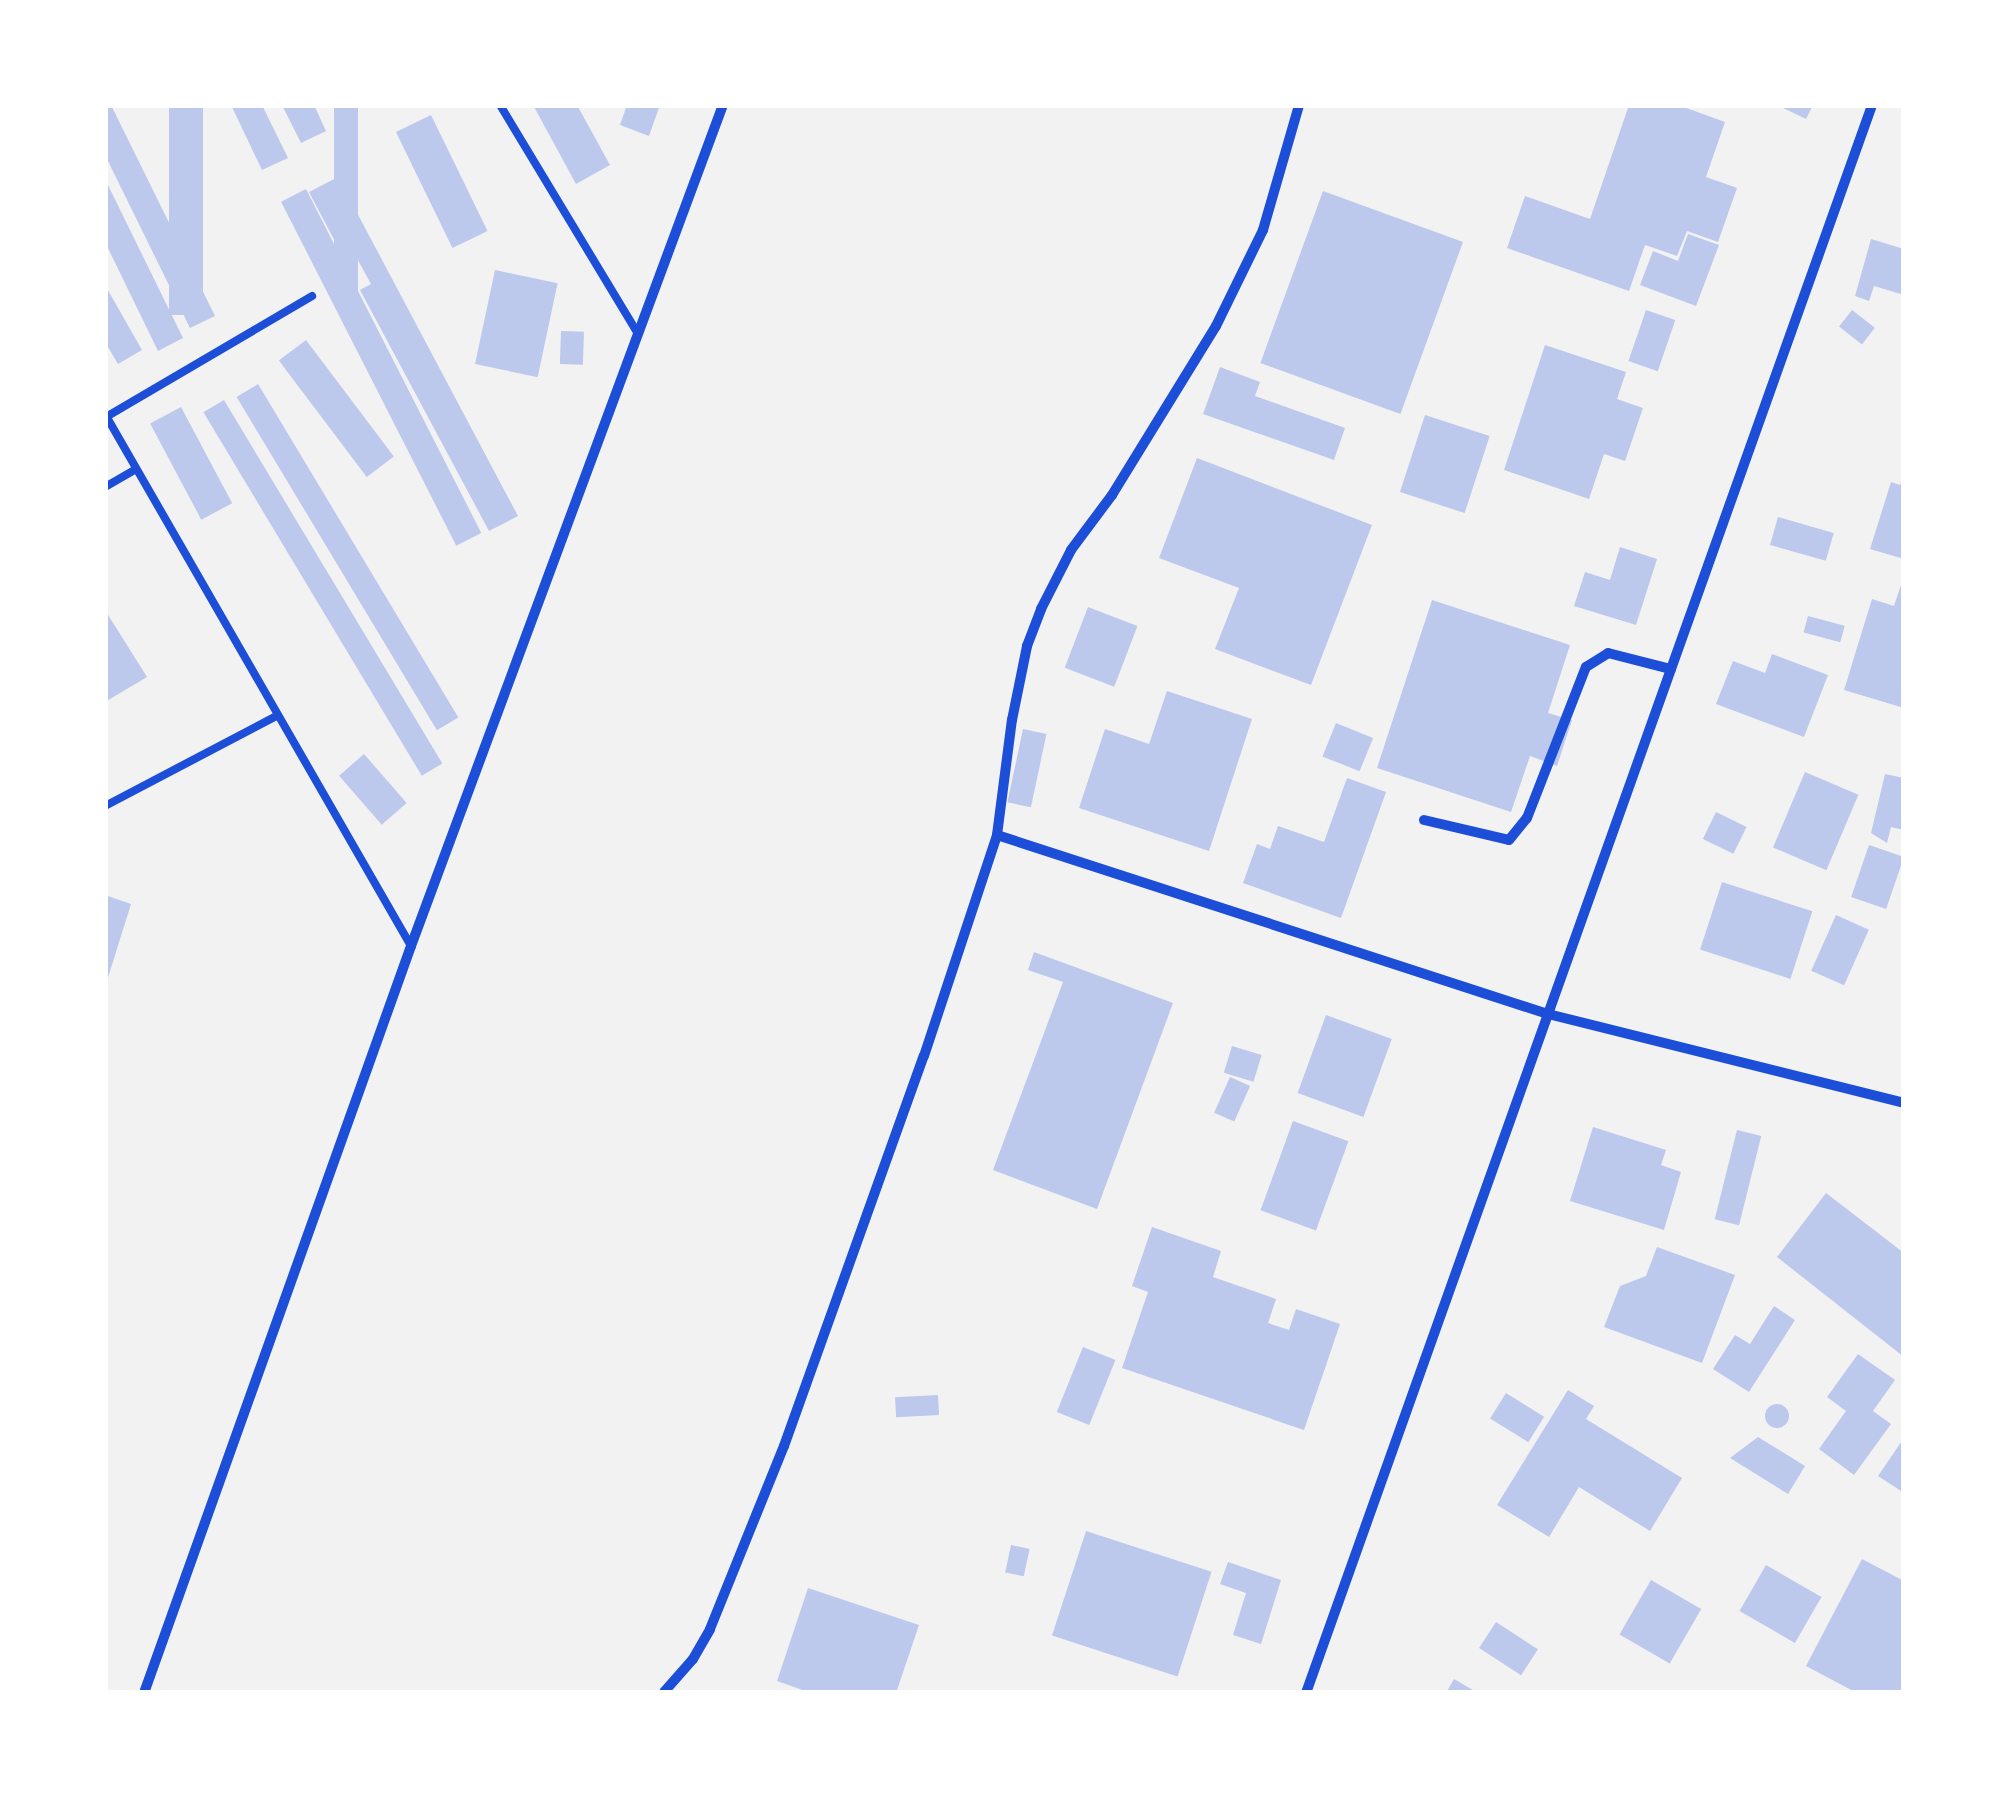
<!DOCTYPE html>
<style>
body{margin:0}
#map{position:relative;width:2009px;height:1798px;overflow:hidden;background:#f2f2f2;font-family:"Noto Serif",serif}
div>[style]{position:absolute}
[style*='--x']{left:calc(var(--x)*1px);top:calc(var(--y)*1px);width:calc(var(--w)*1px);rotate:calc(var(--a)*1deg)}
.building>*{inset:0;background:#bdc9ec;transform-origin:0 0}
.round{border-radius:50%}
.service>*{height:8px;margin:-4px;padding:0 4px;transform-origin:4px;border-radius:4px;background:#1d4ed8}
.minor>*{height:10px;margin:-5px;padding:0 5px;transform-origin:5px;border-radius:5px;background:#1d4ed8}
span{translate:-50% -50%;white-space:nowrap;text-align:center;line-height:1.15;-webkit-text-stroke:8px #fff;paint-order:stroke}
.frame{position:absolute;inset:0;border:108px solid #fff;pointer-events:none}
</style>
<div id="map">
<div class="building">
<div style="clip-path:polygon(105px 105px,111px 105px,215px 316px,190px 328px,105px 155px)"></div>
<div style="left:169px;top:105px;width:34px;height:210px"></div>
<div style="clip-path:polygon(231px 105px,262px 105px,288px 158px,262px 170px)"></div>
<div style="clip-path:polygon(282px 105px,314px 105px,326px 131px,301px 143px)"></div>
<div style="left:334px;top:105px;width:24px;height:197px"></div>
<div style="clip-path:polygon(533px 105px,577px 105px,610px 165px,576px 184px)"></div>
<div style="clip-path:polygon(627px 105px,660px 105px,649px 136px,620px 125px)"></div>
<div style="clip-path:polygon(1629px 105px,1678px 105px,1725px 122px,1706px 177px,1737px 188px,1718px 242px,1687px 231px,1677px 256px,1645px 245px,1629px 291px,1507px 248px,1525px 196px,1590px 219px)"></div>
<div style="clip-path:polygon(1777px 105px,1813px 105px,1806px 119px)"></div>
<div style="left:431px;top:115px;width:129px;height:39px;rotate:64deg"></div>
<div style="clip-path:polygon(338px 177px,518px 516px,489px 531px,360px 290px,371px 284px,349px 244px,339px 249px,309px 192px)"></div>
<div style="clip-path:polygon(105px 179px,183px 338px,158px 351px,105px 242px)"></div>
<div style="left:306px;top:189px;width:386px;height:28px;rotate:63deg"></div>
<div style="left:1323px;top:191px;width:149px;height:183px;rotate:20deg"></div>
<div style="clip-path:polygon(1688px 234px,1719px 245px,1696px 306px,1640px 285px,1653px 251px,1678px 261px)"></div>
<div style="clip-path:polygon(1871px 239px,1904px 249px,1904px 295px,1874px 286px,1869px 301px,1855px 296px)"></div>
<div style="left:495px;top:270px;width:64px;height:96px;rotate:12deg"></div>
<div style="clip-path:polygon(105px 285px,142px 350px,118px 364px,105px 342px)"></div>
<div style="left:1646px;top:310px;width:31px;height:54px;rotate:19deg"></div>
<div style="left:1852px;top:310px;width:29px;height:21px;rotate:38deg"></div>
<div style="left:561px;top:331px;width:23px;height:33px;rotate:2deg"></div>
<div style="left:306px;top:340px;width:146px;height:34px;rotate:53deg"></div>
<div style="clip-path:polygon(1545px 345px,1626px 372px,1617px 399px,1643px 408px,1625px 461px,1604px 454px,1589px 499px,1504px 470px)"></div>
<div style="clip-path:polygon(1220px 367px,1260px 382px,1255px 396px,1345px 428px,1334px 460px,1203px 414px)"></div>
<div style="left:258px;top:384px;width:389px;height:25px;rotate:59deg"></div>
<div style="left:224px;top:400px;width:424px;height:24px;rotate:59deg"></div>
<div style="left:181px;top:407px;width:109px;height:35px;rotate:62deg"></div>
<div style="left:1425px;top:415px;width:68px;height:81px;rotate:18deg"></div>
<div style="clip-path:polygon(1197px 458px,1372px 525px,1311px 685px,1215px 649px,1239px 588px,1159px 558px)"></div>
<div style="clip-path:polygon(1904px 475px,1904px 559px,1870px 549px,1891px 482px,1900px 485px)"></div>
<div style="left:1778px;top:517px;width:58px;height:29px;rotate:16deg"></div>
<div style="clip-path:polygon(1620px 547px,1657px 559px,1636px 625px,1574px 606px,1585px 572px,1610px 580px)"></div>
<div style="clip-path:polygon(1904px 576px,1904px 708px,1844px 690px,1872px 599px,1894px 606px)"></div>
<div style="clip-path:polygon(1432px 600px,1570px 645px,1548px 713px,1572px 720px,1557px 766px,1530px 756px,1511px 812px,1377px 768px)"></div>
<div style="left:1088px;top:607px;width:53px;height:65px;rotate:21deg"></div>
<div style="clip-path:polygon(105px 610px,147px 677px,105px 702px)"></div>
<div style="left:1808px;top:616px;width:38px;height:17px;rotate:15deg"></div>
<div style="clip-path:polygon(1772px 654px,1828px 675px,1804px 737px,1716px 704px,1733px 661px,1765px 673px)"></div>
<div style="clip-path:polygon(1167px 691px,1252px 719px,1209px 851px,1079px 808px,1105px 729px,1149px 744px)"></div>
<div style="left:1336px;top:723px;width:40px;height:36px;rotate:22deg"></div>
<div style="left:1023px;top:729px;width:24px;height:75px;rotate:12deg"></div>
<div style="left:364px;top:754px;width:65px;height:33px;rotate:49deg"></div>
<div style="left:1805px;top:772px;width:58px;height:82px;rotate:23deg"></div>
<div style="clip-path:polygon(1885px 774px,1904px 778px,1904px 830px,1891px 827px,1887px 843px,1871px 833px)"></div>
<div style="clip-path:polygon(1347px 778px,1386px 792px,1341px 918px,1243px 883px,1257px 844px,1270px 849px,1278px 826px,1324px 842px)"></div>
<div style="left:1716px;top:812px;width:34px;height:30px;rotate:26deg"></div>
<div style="left:1869px;top:845px;width:37px;height:55px;rotate:19deg"></div>
<div style="left:1722px;top:882px;width:95px;height:71px;rotate:18deg"></div>
<div style="clip-path:polygon(105px 895px,131px 904px,106px 984px,105px 984px)"></div>
<div style="left:1836px;top:915px;width:36px;height:61px;rotate:24deg"></div>
<div style="clip-path:polygon(1034px 952px,1173px 1003px,1097px 1209px,993px 1170px,1063px 982px,1028px 970px)"></div>
<div style="left:1326px;top:1015px;width:70px;height:83px;rotate:20deg"></div>
<div style="left:1232px;top:1046px;width:31px;height:28px;rotate:17deg"></div>
<div style="left:1230px;top:1077px;width:22px;height:39px;rotate:24deg"></div>
<div style="left:1293px;top:1121px;width:59px;height:95px;rotate:20deg"></div>
<div style="clip-path:polygon(1593px 1127px,1666px 1150px,1661px 1165px,1681px 1172px,1664px 1230px,1570px 1201px)"></div>
<div style="left:1737px;top:1130px;width:25px;height:92px;rotate:14deg"></div>
<div style="clip-path:polygon(1826px 1193px,1904px 1253px,1904px 1357px,1777px 1257px)"></div>
<div style="clip-path:polygon(1152px 1227px,1221px 1251px,1213px 1277px,1276px 1299px,1268px 1323px,1289px 1330px,1296px 1309px,1340px 1324px,1304px 1430px,1122px 1368px,1148px 1292px,1132px 1286px)"></div>
<div style="clip-path:polygon(1657px 1247px,1735px 1275px,1702px 1363px,1604px 1327px,1620px 1286px,1646px 1276px)"></div>
<div style="clip-path:polygon(1774px 1306px,1795px 1320px,1749px 1392px,1713px 1369px,1735px 1335px,1750px 1344px)"></div>
<div style="left:1083px;top:1347px;width:35px;height:70px;rotate:22deg"></div>
<div style="clip-path:polygon(1858px 1354px,1895px 1380px,1873px 1411px,1891px 1424px,1854px 1475px,1819px 1449px,1846px 1411px,1827px 1397px)"></div>
<div style="clip-path:polygon(1568px 1390px,1594px 1406px,1586px 1419px,1682px 1478px,1650px 1531px,1579px 1487px,1549px 1537px,1497px 1505px)"></div>
<div style="left:1506px;top:1393px;width:45px;height:30px;rotate:32deg"></div>
<div style="left:938px;top:1395px;width:20px;height:43px;rotate:87deg"></div>
<div class="round" style="left:1765px;top:1404px;width:24px;height:24px"></div>
<div style="clip-path:polygon(1758px 1437px,1805px 1466px,1788px 1494px,1730px 1458px)"></div>
<div style="clip-path:polygon(1904px 1438px,1904px 1493px,1878px 1476px)"></div>
<div style="left:1086px;top:1531px;width:132px;height:110px;rotate:18deg"></div>
<div style="left:1011px;top:1545px;width:19px;height:28px;rotate:12deg"></div>
<div style="clip-path:polygon(1862px 1559px,1904px 1581px,1904px 1693px,1857px 1693px,1806px 1666px)"></div>
<div style="clip-path:polygon(1228px 1562px,1281px 1580px,1261px 1644px,1233px 1635px,1246px 1593px,1220px 1584px)"></div>
<div style="left:1766px;top:1565px;width:64px;height:53px;rotate:30deg"></div>
<div style="left:1651px;top:1580px;width:58px;height:63px;rotate:30deg"></div>
<div style="clip-path:polygon(808px 1588px,919px 1625px,896px 1693px,811px 1693px,777px 1681px)"></div>
<div style="left:1496px;top:1622px;width:50px;height:31px;rotate:33deg"></div>
<div style="clip-path:polygon(1454px 1679px,1478px 1693px,1446px 1693px)"></div>
</div>
<div class="service">
<div style="--x:500;--y:105;--w:267;--a:58.9"></div>
<div style="--x:105;--y:414;--w:614;--a:60.09"></div>
<div style="--x:106;--y:417;--w:239;--a:-30.4"></div>
<div style="--x:105;--y:487;--w:36;--a:-30"></div>
<div style="--x:105;--y:806;--w:195;--a:-27.7"></div>
</div>
<div class="minor">
<div style="--x:1424;--y:820;--w:87;--a:13.2"></div>
<div style="--x:1509;--y:840;--w:28;--a:-51"></div>
<div style="--x:1527;--y:818;--w:162;--a:-68.7"></div>
<div style="--x:1586;--y:667;--w:26;--a:-32"></div>
<div style="--x:1608;--y:653;--w:65;--a:14.3"></div>
<div style="--x:997;--y:835;--w:116;--a:-82.6"></div>
<div style="--x:1012;--y:720;--w:76;--a:-78.5"></div>
<div style="--x:1027;--y:646;--w:40;--a:-69"></div>
<div style="--x:1041;--y:609;--w:66;--a:-63"></div>
<div style="--x:1071;--y:550;--w:69;--a:-53.3"></div>
<div style="--x:1112;--y:495;--w:198;--a:-58.4"></div>
<div style="--x:1216;--y:326;--w:107;--a:-63.9"></div>
<div style="--x:1263;--y:230;--w:130;--a:-73.9"></div>
<div style="--x:664;--y:1692;--w:44;--a:-48.7"></div>
<div style="--x:693;--y:1659;--w:34;--a:-60"></div>
<div style="--x:710;--y:1629;--w:197;--a:-68"></div>
<div style="--x:784;--y:1446;--w:414;--a:-70.3"></div>
<div style="--x:924;--y:1056;--w:233;--a:-71.7"></div>
<div style="--x:997;--y:835;--w:579;--a:18"></div>
<div style="--x:1548;--y:1014;--w:367;--a:14"></div>
<div style="--x:144;--y:1693;--w:793;--a:-70.33"></div>
<div style="--x:411;--y:946;--w:897;--a:-69.65"></div>
<div style="--x:1306;--y:1693;--w:1686;--a:-70.38"></div>
</div>
<div class="frame"></div>
</div>
